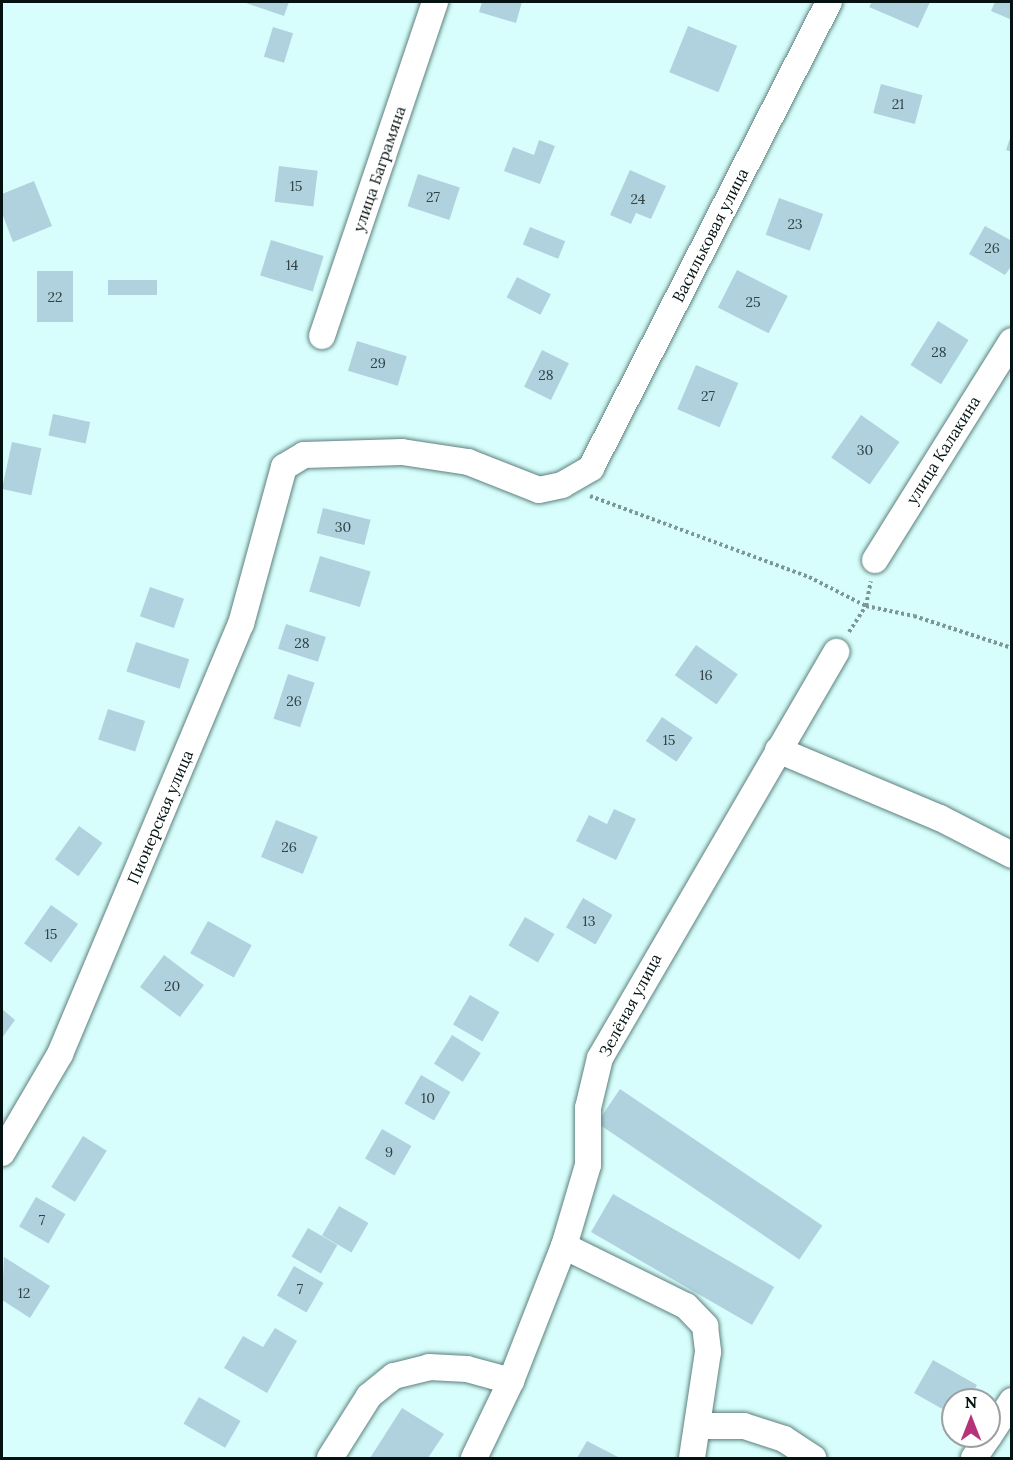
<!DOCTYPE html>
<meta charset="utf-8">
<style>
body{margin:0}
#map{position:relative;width:1013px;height:1460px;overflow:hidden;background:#d7fefc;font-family:Lora,serif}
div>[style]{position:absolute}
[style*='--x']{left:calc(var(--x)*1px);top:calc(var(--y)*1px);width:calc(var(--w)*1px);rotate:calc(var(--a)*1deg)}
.building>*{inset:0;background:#b0d2df;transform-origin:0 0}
.path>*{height:4px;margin-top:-2px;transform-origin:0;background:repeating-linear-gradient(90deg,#7b9896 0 3px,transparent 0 6px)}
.roads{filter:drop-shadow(0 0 2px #5d807e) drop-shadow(0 0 2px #5d807e)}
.minor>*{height:26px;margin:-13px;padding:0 13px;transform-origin:13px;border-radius:13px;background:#fff}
span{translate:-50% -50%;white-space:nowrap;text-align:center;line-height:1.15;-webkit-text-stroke:5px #fff;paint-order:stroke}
.number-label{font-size:14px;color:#2f4244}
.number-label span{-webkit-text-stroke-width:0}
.street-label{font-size:16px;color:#041211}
.frame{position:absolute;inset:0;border:3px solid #041211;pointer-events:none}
.north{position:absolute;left:941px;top:1388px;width:60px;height:60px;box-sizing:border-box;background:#fff;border:2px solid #9ba0a0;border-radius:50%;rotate:0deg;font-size:16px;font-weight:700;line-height:24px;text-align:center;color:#041211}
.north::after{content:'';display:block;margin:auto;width:21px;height:27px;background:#b63379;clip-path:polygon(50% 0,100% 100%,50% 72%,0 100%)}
</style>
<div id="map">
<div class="building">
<div style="clip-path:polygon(243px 2px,289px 2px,284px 16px)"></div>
<div style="clip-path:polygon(482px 2px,522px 2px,516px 23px,479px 12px)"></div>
<div style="clip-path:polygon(872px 2px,930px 2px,918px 28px,869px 7px)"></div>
<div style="clip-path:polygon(995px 2px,1012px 2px,1012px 20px,991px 11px)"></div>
<div style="left:688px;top:26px;width:53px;height:50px;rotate:22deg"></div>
<div style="left:273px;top:27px;width:21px;height:31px;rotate:17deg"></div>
<div style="left:881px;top:84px;width:43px;height:30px;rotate:15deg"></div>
<div style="clip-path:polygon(1011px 135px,1012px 135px,1012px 152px,1006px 150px)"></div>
<div style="clip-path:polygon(539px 140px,555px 146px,540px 184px,504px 171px,513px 147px,534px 155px)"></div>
<div style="left:279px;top:166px;width:39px;height:36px;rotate:7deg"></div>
<div style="clip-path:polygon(630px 170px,666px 186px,651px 219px,636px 213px,631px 224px,610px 215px)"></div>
<div style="left:418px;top:174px;width:44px;height:34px;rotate:18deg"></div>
<div style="clip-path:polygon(34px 181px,52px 226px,13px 242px,2px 213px,2px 194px)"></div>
<div style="left:779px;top:198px;width:47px;height:39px;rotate:20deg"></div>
<div style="clip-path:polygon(985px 226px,1012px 241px,1012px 265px,1005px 275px,969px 254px)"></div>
<div style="left:530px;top:227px;width:38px;height:19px;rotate:22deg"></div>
<div style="left:271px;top:240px;width:55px;height:37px;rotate:17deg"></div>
<div style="left:737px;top:270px;width:57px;height:42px;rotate:27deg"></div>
<div style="left:37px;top:271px;width:36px;height:51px"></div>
<div style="left:517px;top:277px;width:38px;height:23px;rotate:27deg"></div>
<div style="left:108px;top:280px;width:49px;height:15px"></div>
<div style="left:938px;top:321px;width:36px;height:52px;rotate:32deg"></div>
<div style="left:357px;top:341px;width:52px;height:31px;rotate:17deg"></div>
<div style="left:542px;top:350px;width:30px;height:41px;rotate:26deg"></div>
<div style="left:696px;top:365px;width:46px;height:48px;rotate:23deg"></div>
<div style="left:53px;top:414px;width:38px;height:22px;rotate:12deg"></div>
<div style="left:861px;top:415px;width:47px;height:52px;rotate:35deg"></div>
<div style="left:12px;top:442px;width:30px;height:48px;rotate:12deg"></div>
<div style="left:323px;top:508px;width:49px;height:26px;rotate:14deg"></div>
<div style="left:320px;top:556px;width:53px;height:37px;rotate:17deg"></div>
<div style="left:150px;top:587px;width:36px;height:31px;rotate:19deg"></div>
<div style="left:286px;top:624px;width:42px;height:26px;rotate:18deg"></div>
<div style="left:136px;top:642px;width:56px;height:31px;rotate:18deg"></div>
<div style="left:696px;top:645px;width:51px;height:37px;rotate:35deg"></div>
<div style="left:288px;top:674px;width:28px;height:47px;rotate:18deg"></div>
<div style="left:108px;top:709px;width:39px;height:32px;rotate:18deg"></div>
<div style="left:662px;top:717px;width:37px;height:29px;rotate:34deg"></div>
<div style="clip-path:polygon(614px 809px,636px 819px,616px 860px,576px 841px,589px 815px,607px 824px)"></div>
<div style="left:276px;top:820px;width:45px;height:40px;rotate:22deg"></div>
<div style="left:79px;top:826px;width:29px;height:41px;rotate:36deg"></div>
<div style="left:583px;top:898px;width:34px;height:34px;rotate:30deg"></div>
<div style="left:51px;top:905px;width:33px;height:47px;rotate:35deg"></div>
<div style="left:525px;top:917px;width:34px;height:33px;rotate:30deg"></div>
<div style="left:208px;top:921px;width:50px;height:37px;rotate:29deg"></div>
<div style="left:164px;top:955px;width:50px;height:40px;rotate:37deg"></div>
<div style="left:470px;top:995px;width:34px;height:34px;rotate:30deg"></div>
<div style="clip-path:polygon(2px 1009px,15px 1020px,2px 1038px)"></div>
<div style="left:452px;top:1035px;width:34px;height:34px;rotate:32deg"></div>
<div style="left:421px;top:1075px;width:34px;height:33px;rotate:30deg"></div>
<div style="left:620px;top:1089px;width:244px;height:41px;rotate:34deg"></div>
<div style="left:382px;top:1129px;width:34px;height:34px;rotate:30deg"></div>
<div style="left:83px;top:1136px;width:28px;height:60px;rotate:32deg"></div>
<div style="left:613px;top:1194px;width:186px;height:44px;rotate:30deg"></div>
<div style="left:36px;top:1197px;width:34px;height:34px;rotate:30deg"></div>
<div style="left:339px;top:1206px;width:34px;height:34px;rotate:30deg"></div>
<div style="left:308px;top:1228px;width:34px;height:33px;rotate:30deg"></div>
<div style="clip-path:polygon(4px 1257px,50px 1286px,30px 1318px,2px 1300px)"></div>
<div style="left:294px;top:1266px;width:34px;height:34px;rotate:30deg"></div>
<div style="clip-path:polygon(275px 1328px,297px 1341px,267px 1393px,224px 1368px,243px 1336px,263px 1347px)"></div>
<div style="clip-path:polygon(933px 1360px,977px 1385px,969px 1400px,953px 1400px,953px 1415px,914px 1393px)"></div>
<div style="left:199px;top:1397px;width:48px;height:31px;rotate:30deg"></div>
<div style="clip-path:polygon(402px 1408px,444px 1434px,428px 1458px,370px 1458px)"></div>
<div style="clip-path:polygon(587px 1441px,620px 1458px,577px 1458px)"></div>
</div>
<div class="path">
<div style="--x:590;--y:496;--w:233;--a:20.3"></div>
<div style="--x:809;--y:577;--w:64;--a:27"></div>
<div style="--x:866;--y:606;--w:49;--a:11.8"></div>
<div style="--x:914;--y:616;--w:103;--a:18.1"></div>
<div style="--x:849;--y:632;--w:31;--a:-57"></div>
<div style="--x:866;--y:606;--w:25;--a:-79"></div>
</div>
<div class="roads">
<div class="minor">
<div style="--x:322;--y:336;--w:353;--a:-71.3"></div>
<div style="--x:875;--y:560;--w:258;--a:-58"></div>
<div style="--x:778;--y:750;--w:176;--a:22.8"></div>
<div style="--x:940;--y:818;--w:81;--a:27.2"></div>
<div style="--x:2;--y:1153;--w:115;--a:-59.6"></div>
<div style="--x:60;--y:1054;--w:467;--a:-67.2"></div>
<div style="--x:241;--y:624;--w:163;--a:-74.7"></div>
<div style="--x:284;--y:467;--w:23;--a:-31"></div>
<div style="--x:304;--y:455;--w:98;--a:-1.8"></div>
<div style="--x:402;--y:452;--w:67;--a:8.6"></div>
<div style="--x:468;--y:462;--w:76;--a:21.5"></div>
<div style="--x:539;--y:490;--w:24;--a:-12"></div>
<div style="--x:562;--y:485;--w:34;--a:-30"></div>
<div style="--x:591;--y:468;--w:523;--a:-62.95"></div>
<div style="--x:564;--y:1246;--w:136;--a:26.2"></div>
<div style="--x:686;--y:1306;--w:28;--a:46"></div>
<div style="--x:705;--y:1326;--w:26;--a:83"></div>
<div style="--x:708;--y:1352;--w:107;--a:98.6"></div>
<div style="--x:700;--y:1426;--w:44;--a:0"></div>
<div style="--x:744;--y:1426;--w:42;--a:18"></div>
<div style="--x:784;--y:1439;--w:35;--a:33"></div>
<div style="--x:989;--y:1436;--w:42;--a:-56.7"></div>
<div style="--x:330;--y:1458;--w:73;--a:-57.8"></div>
<div style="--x:369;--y:1396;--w:32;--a:-39"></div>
<div style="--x:394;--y:1376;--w:36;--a:-14"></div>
<div style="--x:429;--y:1367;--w:38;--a:3"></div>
<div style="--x:467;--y:1369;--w:46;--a:15.3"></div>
<div style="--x:474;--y:1458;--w:85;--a:-64.3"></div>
<div style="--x:511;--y:1381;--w:145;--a:-68.6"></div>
<div style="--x:564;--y:1246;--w:84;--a:-73.5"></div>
<div style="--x:588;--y:1165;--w:57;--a:-90"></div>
<div style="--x:588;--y:1108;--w:51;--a:-76.5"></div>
<div style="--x:600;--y:1058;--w:470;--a:-59.8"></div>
<div style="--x:974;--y:1458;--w:27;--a:-56"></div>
</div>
</div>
<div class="number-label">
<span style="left:898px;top:104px">21</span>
<span style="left:296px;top:186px">15</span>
<span style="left:433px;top:197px">27</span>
<span style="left:638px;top:199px">24</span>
<span style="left:795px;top:224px">23</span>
<span style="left:992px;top:248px">26</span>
<span style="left:292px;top:265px">14</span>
<span style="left:55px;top:297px">22</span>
<span style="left:753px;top:302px">25</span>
<span style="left:939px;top:352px">28</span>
<span style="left:378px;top:363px">29</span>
<span style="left:546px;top:375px">28</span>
<span style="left:708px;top:396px">27</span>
<span style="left:865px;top:450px">30</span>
<span style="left:343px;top:527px">30</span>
<span style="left:302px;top:643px">28</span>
<span style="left:706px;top:675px">16</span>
<span style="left:294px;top:701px">26</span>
<span style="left:669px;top:740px">15</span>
<span style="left:289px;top:847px">26</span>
<span style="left:589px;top:921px">13</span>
<span style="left:51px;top:934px">15</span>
<span style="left:172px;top:986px">20</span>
<span style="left:428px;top:1098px">10</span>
<span style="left:389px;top:1152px">9</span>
<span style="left:42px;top:1220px">7</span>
<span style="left:300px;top:1289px">7</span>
<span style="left:24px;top:1293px">12</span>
</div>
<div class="street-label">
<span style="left:379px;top:169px;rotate:-71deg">улица Баграмяна</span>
<span style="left:710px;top:235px;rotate:-63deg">Васильковая улица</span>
<span style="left:943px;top:450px;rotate:-58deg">улица Калакина</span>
<span style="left:160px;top:817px;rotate:-67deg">Пионерская улица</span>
<span style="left:630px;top:1005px;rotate:-62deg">Зелёная улица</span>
</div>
<div class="frame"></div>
<div class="north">N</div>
</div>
